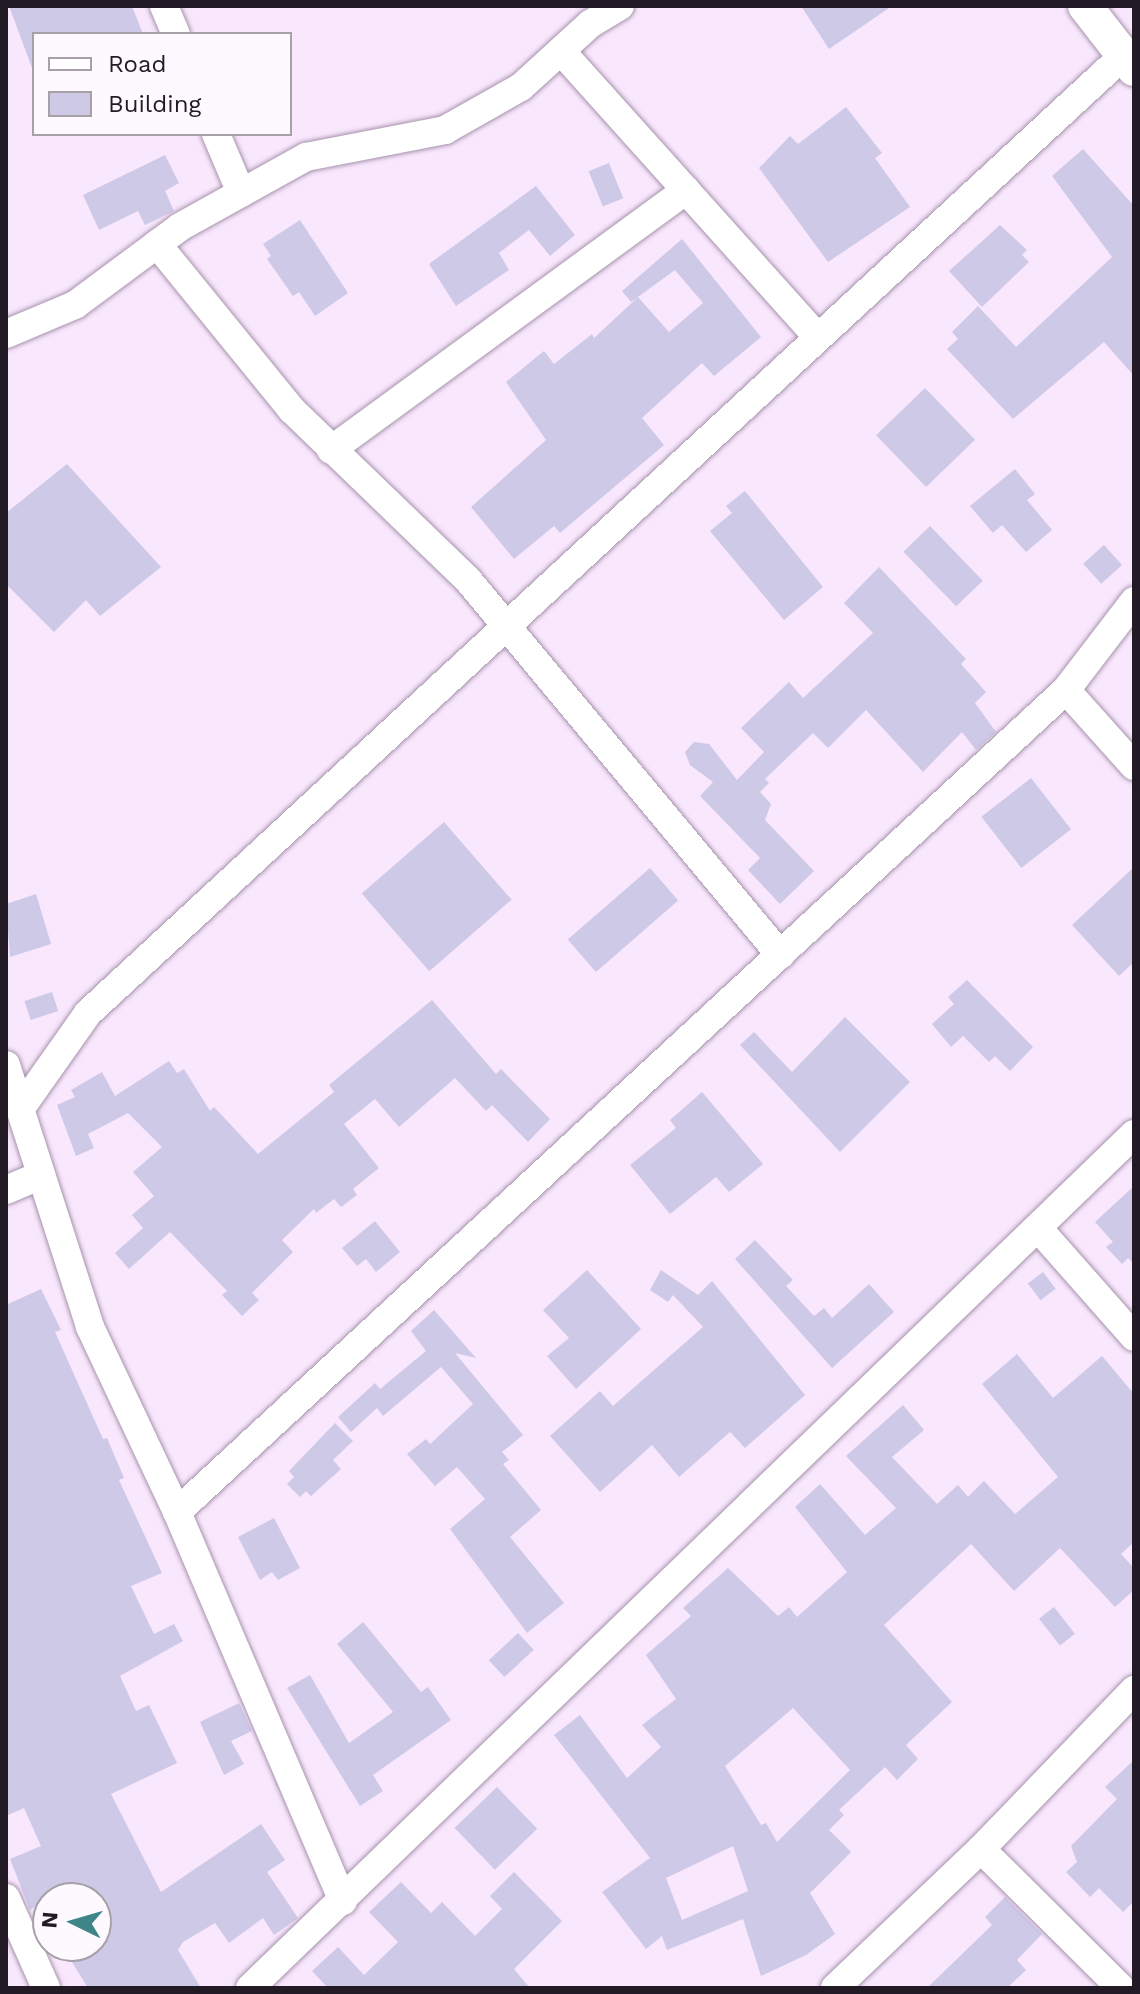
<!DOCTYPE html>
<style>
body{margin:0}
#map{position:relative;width:1140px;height:1994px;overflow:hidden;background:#f8e7fd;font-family:"Work Sans",sans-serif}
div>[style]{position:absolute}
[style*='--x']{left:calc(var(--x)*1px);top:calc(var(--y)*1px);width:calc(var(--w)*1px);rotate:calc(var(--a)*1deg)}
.building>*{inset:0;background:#cfc9e8;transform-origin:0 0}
.roads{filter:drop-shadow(0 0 2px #a793ac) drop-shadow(0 0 2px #a793ac)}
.minor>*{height:28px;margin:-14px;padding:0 14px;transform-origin:14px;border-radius:14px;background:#fff}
.tertiary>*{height:34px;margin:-17px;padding:0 17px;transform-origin:17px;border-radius:17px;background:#fff}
span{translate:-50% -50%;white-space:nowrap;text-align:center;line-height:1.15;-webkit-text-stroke:6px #fef9ff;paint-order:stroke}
.frame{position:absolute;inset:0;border:8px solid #221a24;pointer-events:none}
.legend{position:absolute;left:32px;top:32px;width:260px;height:104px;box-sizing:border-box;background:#fef9ff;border:2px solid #a6a0a7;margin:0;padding:10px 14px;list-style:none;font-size:24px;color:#221a24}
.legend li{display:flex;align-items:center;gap:16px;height:40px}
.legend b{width:40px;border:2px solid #a6a0a7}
.north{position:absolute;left:32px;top:1882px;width:80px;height:80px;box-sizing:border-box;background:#fef9ff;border:2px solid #a6a0a7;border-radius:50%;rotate:275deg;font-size:22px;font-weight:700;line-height:32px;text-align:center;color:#221a24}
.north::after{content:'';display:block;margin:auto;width:28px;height:36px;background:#3d8587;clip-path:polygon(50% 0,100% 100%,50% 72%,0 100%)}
</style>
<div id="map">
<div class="building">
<div style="clip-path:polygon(9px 6px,132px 6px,143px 34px,34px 34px,32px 68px)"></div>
<div style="clip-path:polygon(801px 6px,892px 6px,829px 49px)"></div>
<div style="clip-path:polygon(846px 107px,882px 153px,875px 158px,910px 207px,828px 262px,759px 168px,790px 136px,798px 144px)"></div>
<div style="clip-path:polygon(1083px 149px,1134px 206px,1134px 376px,1104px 342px,1013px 419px,947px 349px,958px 339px,952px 332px,978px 306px,1016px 347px,1112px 257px,1052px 176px)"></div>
<div style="clip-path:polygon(165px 155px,179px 183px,165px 191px,174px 211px,145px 225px,138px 211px,99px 230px,83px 195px)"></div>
<div style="left:609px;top:163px;width:38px;height:22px;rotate:68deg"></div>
<div style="clip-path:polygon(536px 186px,575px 235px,550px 256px,529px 230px,499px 253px,509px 270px,456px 306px,429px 264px)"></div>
<div style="clip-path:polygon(300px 220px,348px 293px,315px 316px,299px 292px,293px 296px,267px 259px,271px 256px,263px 244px)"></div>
<div style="clip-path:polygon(1000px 225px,1027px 250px,1022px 255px,1029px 262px,982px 307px,949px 271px)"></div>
<div style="clip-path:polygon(682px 239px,761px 337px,714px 376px,702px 363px,642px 418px,664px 445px,560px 533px,554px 526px,514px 559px,471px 507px,546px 440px,506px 382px,544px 351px,554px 364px,592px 334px,594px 338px,638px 297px,669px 332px,703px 303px,675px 270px,631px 302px,622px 291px)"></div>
<div style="left:925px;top:388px;width:72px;height:68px;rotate:46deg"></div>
<div style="clip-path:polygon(67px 464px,161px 567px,100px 616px,86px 600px,54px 632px,6px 584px,6px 513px)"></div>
<div style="clip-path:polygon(1015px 469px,1035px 494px,1027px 500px,1052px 530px,1026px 552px,1002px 525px,993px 533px,970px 506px)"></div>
<div style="clip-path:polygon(745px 491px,823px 587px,784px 620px,710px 531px,732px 513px,726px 506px)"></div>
<div style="left:930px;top:526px;width:76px;height:37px;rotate:46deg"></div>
<div style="left:1104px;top:545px;width:27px;height:28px;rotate:48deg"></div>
<div style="clip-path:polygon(879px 567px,966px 659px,961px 664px,986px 692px,975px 703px,996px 732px,976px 750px,962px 732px,923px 772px,866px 710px,828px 748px,813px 733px,765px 779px,769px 783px,760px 792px,771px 804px,765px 820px,814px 871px,780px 904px,748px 870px,760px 858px,700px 796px,713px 782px,690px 765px,685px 752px,694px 742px,709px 744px,737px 780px,764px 752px,741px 728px,789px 682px,803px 698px,873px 633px,844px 603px)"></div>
<div style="left:1031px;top:778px;width:65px;height:63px;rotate:52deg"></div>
<div style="left:444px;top:822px;width:103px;height:109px;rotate:49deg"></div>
<div style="clip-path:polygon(1134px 867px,1134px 962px,1119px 976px,1072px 925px)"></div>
<div style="left:650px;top:868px;width:43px;height:109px;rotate:49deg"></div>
<div style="clip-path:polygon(36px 894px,51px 944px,10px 957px,6px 904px)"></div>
<div style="clip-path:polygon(967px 980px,1033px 1047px,1010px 1071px,995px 1056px,989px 1062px,963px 1036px,951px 1047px,932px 1024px,954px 1004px,948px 997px)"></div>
<div style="left:52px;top:992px;width:20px;height:29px;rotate:72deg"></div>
<div style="clip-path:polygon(432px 1000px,496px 1074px,501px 1069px,550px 1119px,528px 1142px,492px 1105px,486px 1111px,455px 1078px,399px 1127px,375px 1099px,344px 1124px,379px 1168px,353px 1189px,357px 1195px,341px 1207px,334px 1199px,316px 1213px,314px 1209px,282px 1240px,293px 1252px,252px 1293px,259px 1300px,242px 1316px,222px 1295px,227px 1291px,170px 1232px,129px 1269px,115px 1253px,143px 1228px,132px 1215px,154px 1196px,133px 1172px,162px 1147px,128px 1113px,88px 1134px,94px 1148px,76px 1156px,57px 1105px,75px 1097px,71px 1090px,102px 1072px,115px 1096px,169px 1061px,177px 1073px,184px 1069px,210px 1111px,214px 1107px,258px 1154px,334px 1092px,329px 1085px)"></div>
<div style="clip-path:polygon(845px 1017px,910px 1082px,840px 1152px,740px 1045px,754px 1032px,792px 1072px)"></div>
<div style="clip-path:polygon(702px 1092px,763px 1164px,729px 1192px,716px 1177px,670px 1214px,630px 1165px,676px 1128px,670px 1120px)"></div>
<div style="clip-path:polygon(1134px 1186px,1134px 1264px,1128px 1258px,1122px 1264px,1106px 1247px,1113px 1242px,1095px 1222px)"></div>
<div style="clip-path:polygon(375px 1221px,400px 1252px,376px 1272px,366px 1259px,357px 1266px,342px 1248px)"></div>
<div style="clip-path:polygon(755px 1240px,793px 1280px,786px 1286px,814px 1316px,824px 1308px,832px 1318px,869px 1284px,894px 1312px,832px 1368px,735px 1259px)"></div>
<div style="clip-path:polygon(587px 1270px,641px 1329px,576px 1389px,547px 1356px,569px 1338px,543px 1310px)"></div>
<div style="clip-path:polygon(661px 1270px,698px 1295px,712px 1281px,805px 1395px,745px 1448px,730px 1432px,679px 1477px,652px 1445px,600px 1492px,550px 1436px,600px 1391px,613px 1406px,703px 1327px,673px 1295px,668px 1302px,650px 1290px)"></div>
<div style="left:1043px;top:1272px;width:21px;height:19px;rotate:53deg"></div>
<div style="clip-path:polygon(41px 1289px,61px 1330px,55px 1332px,103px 1439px,107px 1438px,124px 1478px,119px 1480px,162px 1573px,131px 1586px,154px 1634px,174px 1624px,183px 1641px,120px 1676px,136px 1711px,149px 1705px,177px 1763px,111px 1794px,161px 1892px,261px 1824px,285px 1860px,267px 1872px,298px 1918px,274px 1935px,263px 1918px,229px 1943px,215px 1923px,183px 1942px,178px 1950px,201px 1988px,88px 1988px,67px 1954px,79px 1946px,96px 1946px,96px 1898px,48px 1898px,30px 1910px,10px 1859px,41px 1846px,24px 1808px,6px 1816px,6px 1305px)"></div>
<div style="clip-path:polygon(434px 1310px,476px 1358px,455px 1353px,523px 1435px,502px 1452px,509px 1460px,503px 1464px,541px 1510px,510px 1537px,564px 1603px,527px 1633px,450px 1529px,485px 1499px,457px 1467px,435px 1486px,407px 1454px,426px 1439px,430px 1444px,473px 1404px,441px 1367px,383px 1416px,377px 1408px,351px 1432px,338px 1417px,375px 1383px,380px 1389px,426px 1351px,411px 1331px)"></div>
<div style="clip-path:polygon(evenodd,1017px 1354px,1053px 1398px,1102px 1356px,1134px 1394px,1134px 1542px,1121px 1554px,1134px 1568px,1134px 1590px,1115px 1607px,1060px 1548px,1014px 1591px,971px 1544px,884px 1625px,952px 1702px,906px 1745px,918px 1759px,897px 1780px,885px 1767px,839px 1810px,844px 1815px,829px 1830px,851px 1852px,810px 1893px,835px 1934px,806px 1955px,761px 1976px,743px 1919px,667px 1950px,662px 1936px,646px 1949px,602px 1892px,650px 1858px,554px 1735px,580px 1715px,627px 1778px,661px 1747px,642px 1725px,676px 1699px,646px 1655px,691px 1616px,683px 1608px,728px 1568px,778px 1616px,789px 1607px,797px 1617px,847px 1572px,795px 1507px,820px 1484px,865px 1535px,896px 1508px,846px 1456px,903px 1405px,924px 1430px,892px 1457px,937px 1504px,958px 1485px,968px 1497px,984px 1481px,1015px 1514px,1058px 1477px,982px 1384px,1017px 1354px,793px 1708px,850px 1770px,777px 1842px,766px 1823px,761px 1825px,725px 1766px,793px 1708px,1017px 1354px,733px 1846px,748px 1891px,682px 1920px,666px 1878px,733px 1846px)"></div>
<div style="clip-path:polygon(335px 1423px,353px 1441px,333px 1460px,341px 1469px,311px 1496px,306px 1491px,300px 1497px,287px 1484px,294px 1477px,289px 1471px)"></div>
<div style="clip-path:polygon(274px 1518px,300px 1568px,278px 1580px,272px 1572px,260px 1580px,238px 1537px)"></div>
<div style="left:1054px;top:1607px;width:34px;height:19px;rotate:52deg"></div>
<div style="clip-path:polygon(363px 1622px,421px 1692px,428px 1687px,451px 1720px,373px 1775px,383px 1791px,360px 1806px,287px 1688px,310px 1675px,349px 1743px,393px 1712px,337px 1644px)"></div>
<div style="left:518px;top:1633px;width:23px;height:40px;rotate:47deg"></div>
<div style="clip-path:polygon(239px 1703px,252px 1731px,231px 1741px,244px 1764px,224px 1775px,200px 1722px)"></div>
<div style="clip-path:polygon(1134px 1760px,1134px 1901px,1123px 1912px,1099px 1888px,1090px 1897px,1066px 1872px,1077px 1862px,1071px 1846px,1117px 1799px,1105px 1787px)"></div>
<div style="left:497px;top:1787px;width:58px;height:59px;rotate:46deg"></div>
<div style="clip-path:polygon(514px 1872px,562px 1921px,514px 1969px,530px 1988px,328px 1988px,312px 1971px,338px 1947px,364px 1975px,398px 1942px,369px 1912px,401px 1882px,431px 1913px,442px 1902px,475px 1936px,502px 1909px,490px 1896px)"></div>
<div style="clip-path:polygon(1005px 1897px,1042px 1934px,1017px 1960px,1026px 1970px,1007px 1988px,927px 1988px,992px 1925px,985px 1917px)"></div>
</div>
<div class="roads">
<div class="minor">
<div style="--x:164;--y:6;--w:30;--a:67"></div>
<div style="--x:561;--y:51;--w:383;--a:48.1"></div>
<div style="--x:216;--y:134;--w:64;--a:67"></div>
<div style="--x:157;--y:244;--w:214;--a:50.9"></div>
<div style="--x:292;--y:410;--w:245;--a:44"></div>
<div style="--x:468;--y:580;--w:488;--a:50.2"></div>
<div style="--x:6;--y:334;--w:75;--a:-22.8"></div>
<div style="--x:75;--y:305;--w:131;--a:-36.6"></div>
<div style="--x:180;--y:227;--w:144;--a:-29.1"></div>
<div style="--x:306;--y:157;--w:142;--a:-11"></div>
<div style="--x:445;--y:130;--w:87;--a:-29.5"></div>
<div style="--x:521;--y:87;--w:93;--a:-42.4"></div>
<div style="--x:590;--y:24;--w:35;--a:-31"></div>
<div style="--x:331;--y:450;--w:440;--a:-36.2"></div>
<div style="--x:1066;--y:690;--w:102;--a:48.2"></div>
<div style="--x:6;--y:1065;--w:275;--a:72.2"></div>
<div style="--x:90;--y:1327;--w:204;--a:64.8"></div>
<div style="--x:177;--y:1512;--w:423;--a:66.9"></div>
<div style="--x:21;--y:1108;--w:116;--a:-54.8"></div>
<div style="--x:88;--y:1013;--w:1410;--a:-42.76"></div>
<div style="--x:6;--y:1190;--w:38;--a:-23"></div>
<div style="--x:1038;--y:1228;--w:145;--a:48.6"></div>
<div style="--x:177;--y:1512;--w:1211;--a:-42.76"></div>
<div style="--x:1066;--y:690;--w:112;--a:-52.6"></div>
<div style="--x:981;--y:1849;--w:197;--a:44.8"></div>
<div style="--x:6;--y:1898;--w:98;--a:66"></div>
<div style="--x:250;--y:1988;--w:1229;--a:-44.01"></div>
<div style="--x:835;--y:1988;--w:202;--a:-43.6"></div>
<div style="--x:981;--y:1849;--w:221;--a:-46.1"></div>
</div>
<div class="tertiary">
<div style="--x:1085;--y:6;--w:80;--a:52.1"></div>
</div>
</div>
<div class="frame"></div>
<ul class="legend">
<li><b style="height:10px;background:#fff"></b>Road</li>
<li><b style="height:22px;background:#cfc9e8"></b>Building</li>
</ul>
<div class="north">N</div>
</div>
